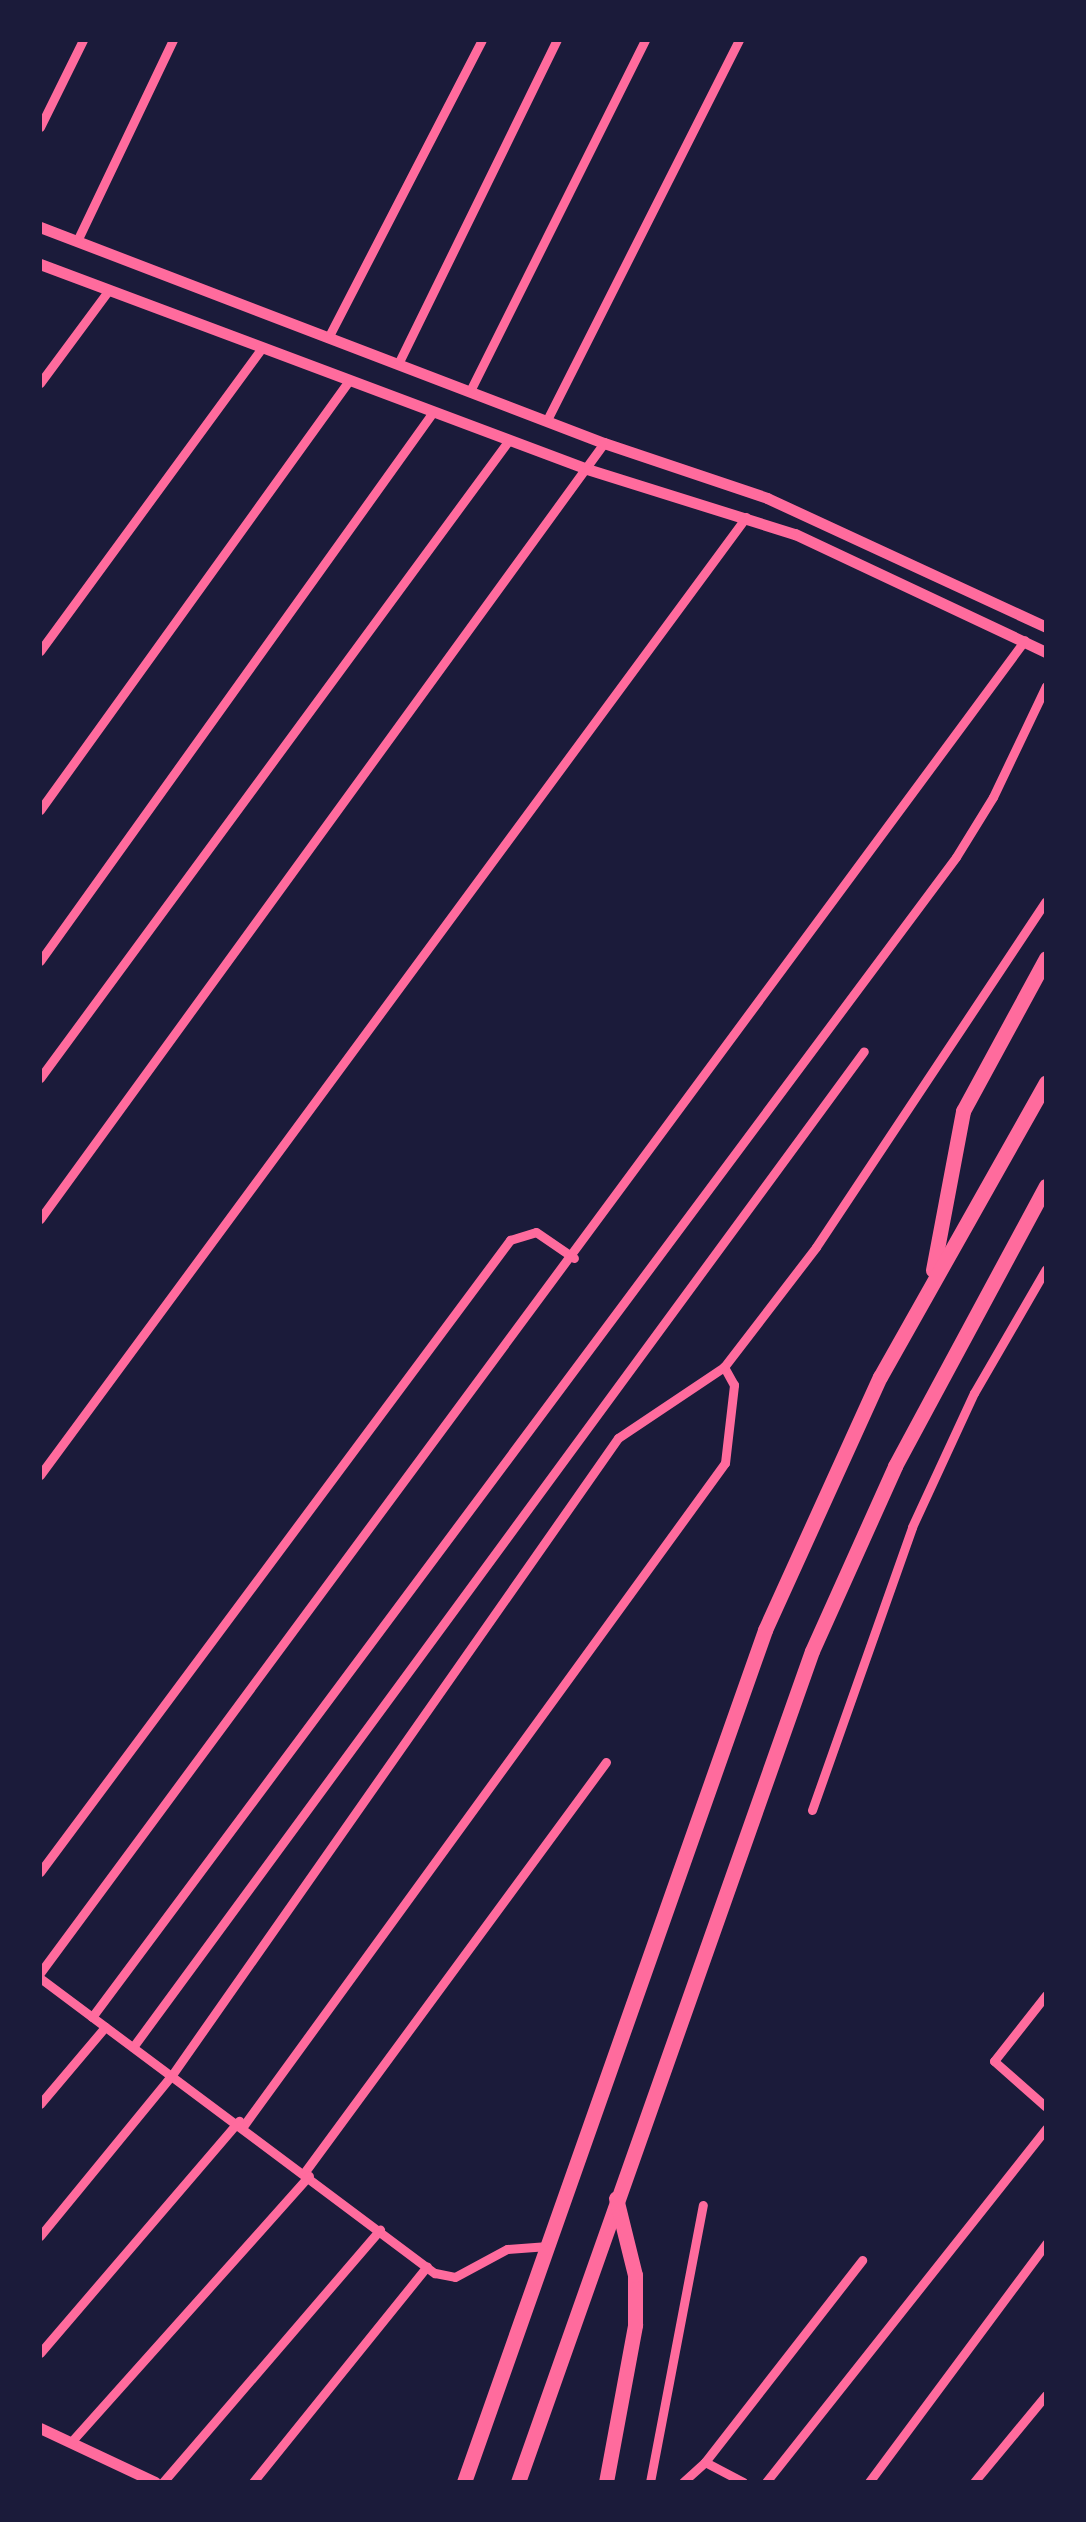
<!DOCTYPE html>
<style>
body{margin:0}
#map{position:relative;width:1086px;height:2522px;overflow:hidden;background:#1b1b3a;font-family:"PT Sans",sans-serif}
div>[style]{position:absolute}
[style*='--x']{left:calc(var(--x)*1px);top:calc(var(--y)*1px);width:calc(var(--w)*1px);rotate:calc(var(--a)*1deg)}
.minor>*{height:9px;margin:-4.5px;padding:0 4.5px;transform-origin:4.5px;border-radius:4.5px;background:#ff6b9d}
.tertiary>*{height:11px;margin:-5.5px;padding:0 5.5px;transform-origin:5.5px;border-radius:5.5px;background:#ff6b9d}
.motorway>*{height:15px;margin:-7.5px;padding:0 7.5px;transform-origin:7.5px;border-radius:7.5px;background:#ff6b9d}
span{translate:-50% -50%;white-space:nowrap;text-align:center;line-height:1.15;-webkit-text-stroke:9px #1b1b3a;paint-order:stroke}
.frame{position:absolute;inset:0;border:42px solid #1b1b3a;pointer-events:none}
</style>
<div id="map">
<div class="minor">
<div style="--x:40;--y:127;--w:97;--a:-63.7"></div>
<div style="--x:77;--y:241;--w:223;--a:-64.5"></div>
<div style="--x:328;--y:338;--w:335;--a:-62.7"></div>
<div style="--x:398;--y:364;--w:361;--a:-63.9"></div>
<div style="--x:40;--y:383;--w:114;--a:-53.5"></div>
<div style="--x:470;--y:391;--w:392;--a:-63.5"></div>
<div style="--x:547;--y:420;--w:426;--a:-63.2"></div>
<div style="--x:40;--y:651;--w:373;--a:-53.8"></div>
<div style="--x:40;--y:810;--w:527;--a:-54.26"></div>
<div style="--x:40;--y:961;--w:675;--a:-54.4"></div>
<div style="--x:40;--y:1078;--w:792;--a:-53.68"></div>
<div style="--x:40;--y:1219;--w:959;--a:-53.99"></div>
<div style="--x:40;--y:1475;--w:1190;--a:-53.61"></div>
<div style="--x:812;--y:1810;--w:300;--a:-70.5"></div>
<div style="--x:912;--y:1527;--w:148;--a:-65.2"></div>
<div style="--x:974;--y:1393;--w:143;--a:-59.9"></div>
<div style="--x:40;--y:1872;--w:788;--a:-53.36"></div>
<div style="--x:510;--y:1240;--w:27;--a:-17"></div>
<div style="--x:536;--y:1232;--w:46;--a:34.4"></div>
<div style="--x:40;--y:1973;--w:1657;--a:-53.54"></div>
<div style="--x:40;--y:1978;--w:493;--a:36.8"></div>
<div style="--x:435;--y:2273;--w:20;--a:11"></div>
<div style="--x:455;--y:2277;--w:59;--a:-28.3"></div>
<div style="--x:507;--y:2249;--w:41;--a:-4.2"></div>
<div style="--x:1046;--y:1995;--w:84;--a:128.2"></div>
<div style="--x:994;--y:2061;--w:69;--a:41.5"></div>
<div style="--x:92;--y:2017;--w:1446;--a:-53.32"></div>
<div style="--x:956;--y:857;--w:70;--a:-58.3"></div>
<div style="--x:993;--y:797;--w:123;--a:-64.5"></div>
<div style="--x:133;--y:2047;--w:1235;--a:-53.72"></div>
<div style="--x:40;--y:2104;--w:101;--a:-49.8"></div>
<div style="--x:244;--y:2125;--w:818;--a:-54"></div>
<div style="--x:725;--y:1463;--w:79;--a:-83.4"></div>
<div style="--x:734;--y:1385;--w:21;--a:-119"></div>
<div style="--x:724;--y:1367;--w:151;--a:-52.5"></div>
<div style="--x:816;--y:1247;--w:415;--a:-56.4"></div>
<div style="--x:304;--y:2173;--w:510;--a:-53.69"></div>
<div style="--x:40;--y:2236;--w:208;--a:-50.7"></div>
<div style="--x:172;--y:2075;--w:778;--a:-55"></div>
<div style="--x:618;--y:1438;--w:128;--a:-33.8"></div>
<div style="--x:40;--y:2353;--w:306;--a:-49.4"></div>
<div style="--x:71;--y:2442;--w:357;--a:-48.2"></div>
<div style="--x:705;--y:2462;--w:256;--a:-52.1"></div>
<div style="--x:163;--y:2482;--w:333;--a:-49.3"></div>
<div style="--x:253;--y:2482;--w:277;--a:-51.1"></div>
<div style="--x:650;--y:2482;--w:282;--a:-79.2"></div>
<div style="--x:683;--y:2482;--w:30;--a:-42"></div>
<div style="--x:705;--y:2462;--w:43;--a:27.8"></div>
<div style="--x:766;--y:2482;--w:451;--a:-51.6"></div>
<div style="--x:869;--y:2482;--w:297;--a:-53.4"></div>
<div style="--x:974;--y:2482;--w:113;--a:-50.4"></div>
</div>
<div class="tertiary">
<div style="--x:40;--y:227;--w:604;--a:20.96"></div>
<div style="--x:604;--y:443;--w:172;--a:18.6"></div>
<div style="--x:767;--y:498;--w:307;--a:24.8"></div>
<div style="--x:40;--y:264;--w:584;--a:20.54"></div>
<div style="--x:587;--y:469;--w:218;--a:17.4"></div>
<div style="--x:795;--y:534;--w:277;--a:25.2"></div>
<div style="--x:40;--y:2428;--w:127;--a:25.2"></div>
</div>
<div class="motorway">
<div style="--x:933;--y:1270;--w:162;--a:-79.3"></div>
<div style="--x:963;--y:1111;--w:174;--a:-61.5"></div>
<div style="--x:464;--y:2482;--w:904;--a:-70.54"></div>
<div style="--x:765;--y:1630;--w:278;--a:-65.6"></div>
<div style="--x:880;--y:1377;--w:338;--a:-60.6"></div>
<div style="--x:518;--y:2482;--w:881;--a:-70.52"></div>
<div style="--x:812;--y:1651;--w:203;--a:-65.8"></div>
<div style="--x:895;--y:1466;--w:318;--a:-61.7"></div>
<div style="--x:606;--y:2482;--w:160;--a:-79.5"></div>
<div style="--x:635;--y:2325;--w:50;--a:-90"></div>
<div style="--x:635;--y:2275;--w:79;--a:-103.9"></div>
</div>
<div class="frame"></div>
</div>
